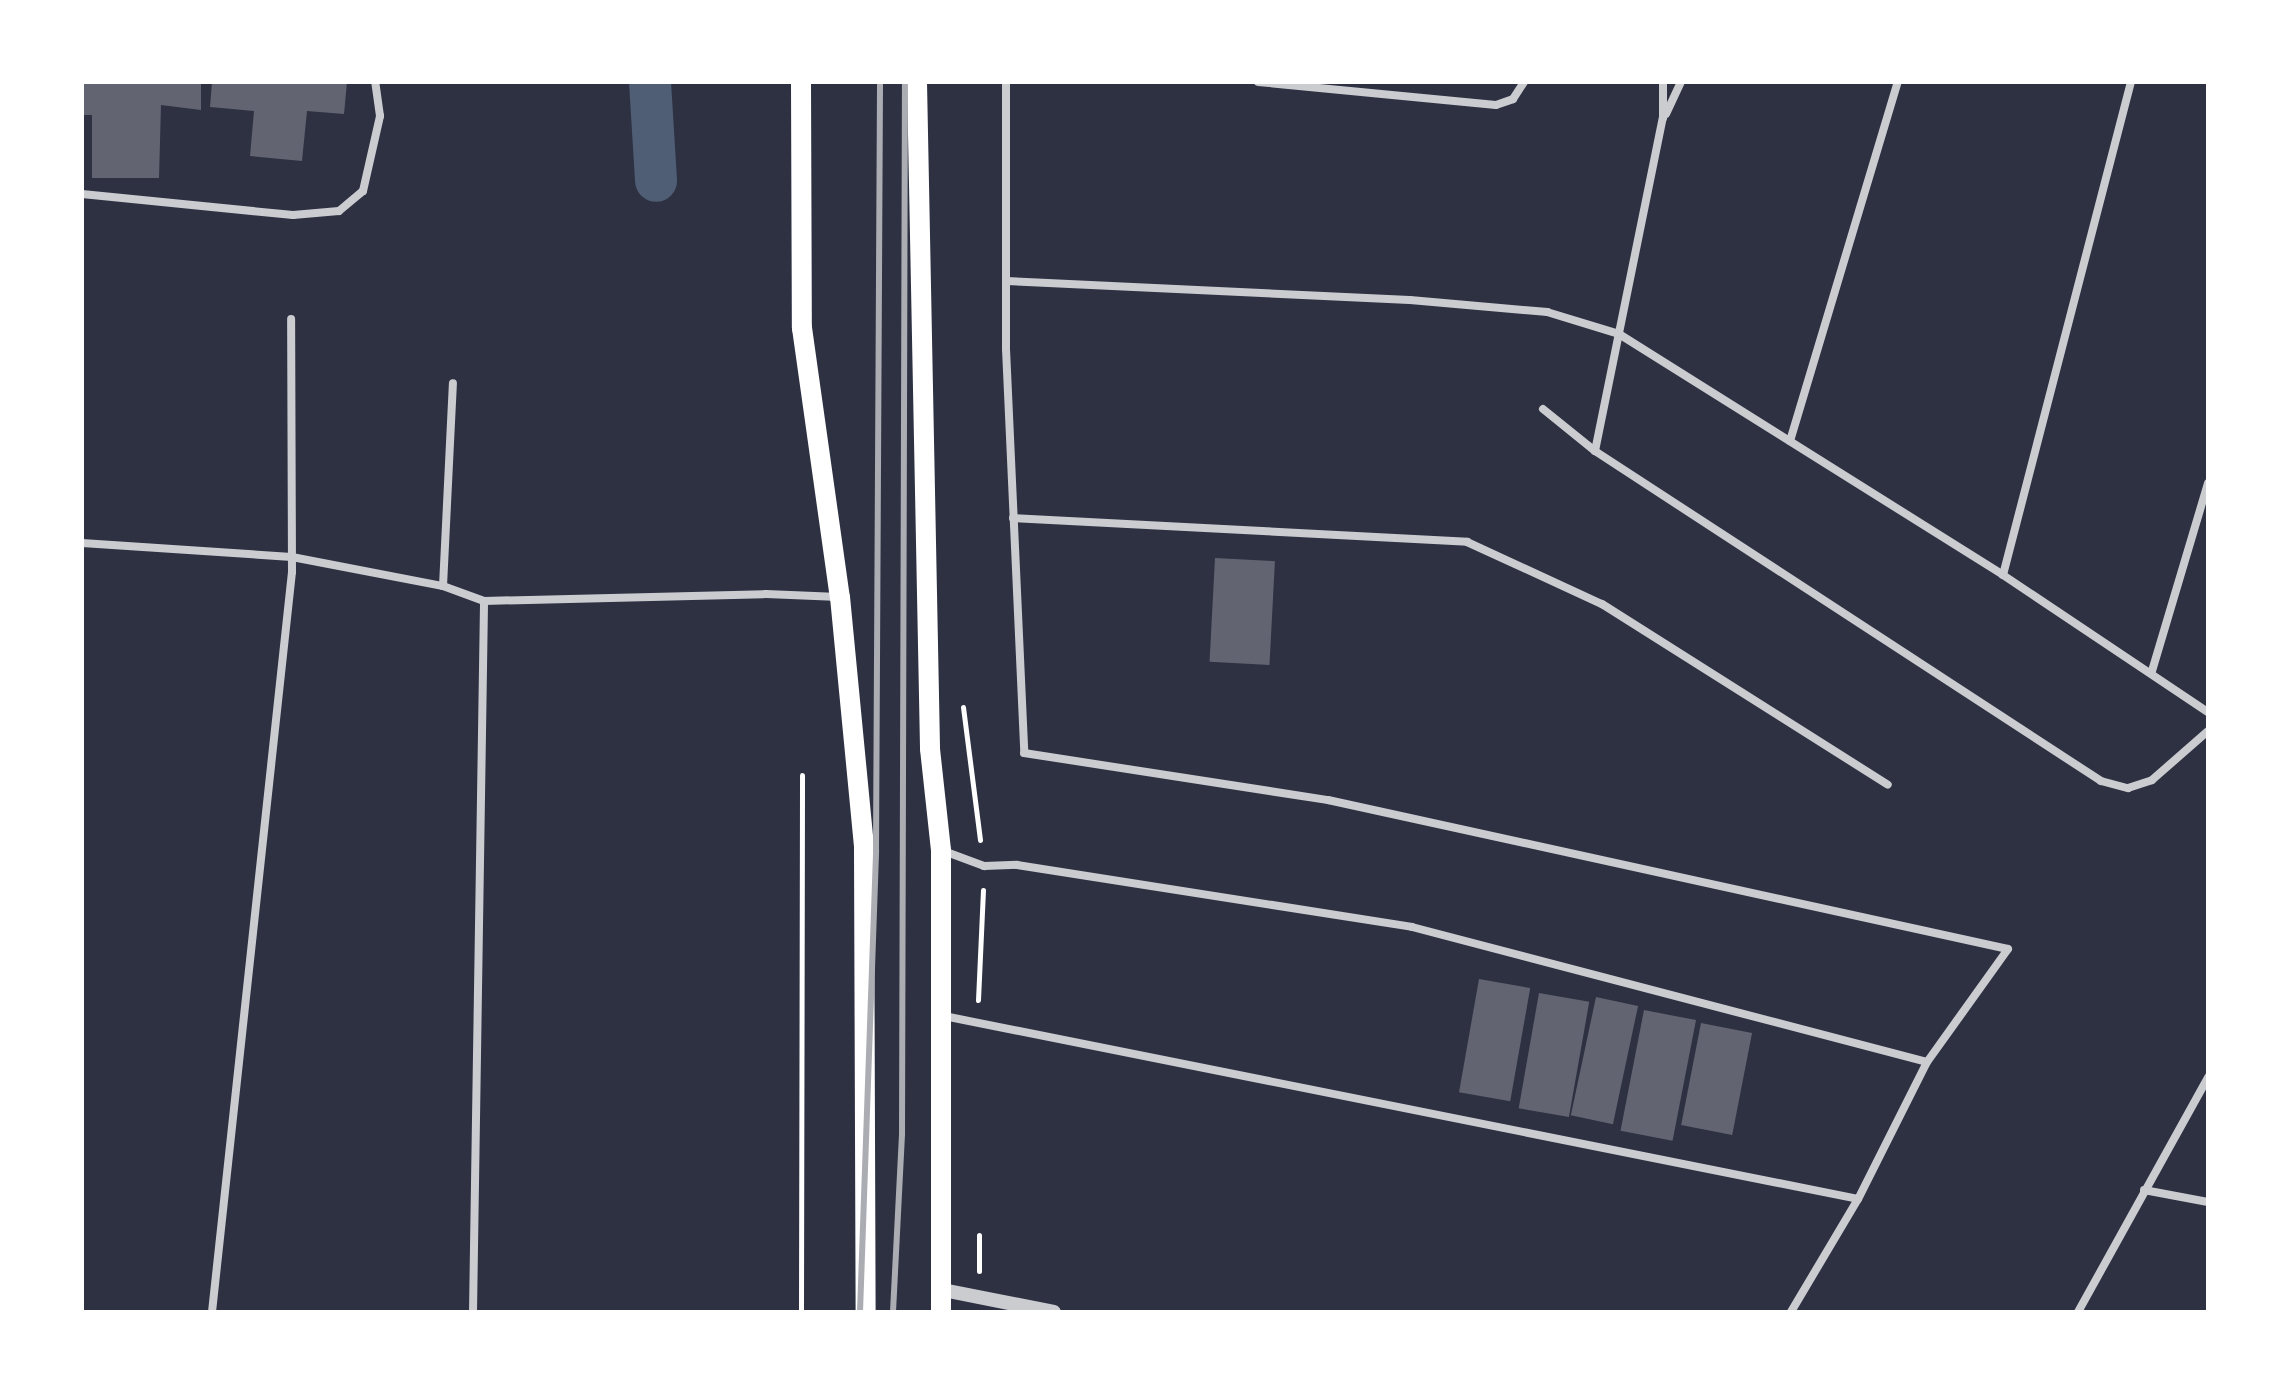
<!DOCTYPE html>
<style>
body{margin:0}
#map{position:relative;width:2290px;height:1394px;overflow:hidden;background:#2d3142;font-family:Inter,sans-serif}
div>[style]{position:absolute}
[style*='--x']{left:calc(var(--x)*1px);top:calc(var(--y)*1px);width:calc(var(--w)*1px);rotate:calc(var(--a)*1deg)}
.canal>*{height:42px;margin:-21px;padding:0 21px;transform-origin:21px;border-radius:21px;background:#4f5d75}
.building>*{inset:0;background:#626471;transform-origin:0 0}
.path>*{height:5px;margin:-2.5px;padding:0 2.5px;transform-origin:2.5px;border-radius:2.5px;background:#fff}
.minor>*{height:8px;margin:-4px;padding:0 4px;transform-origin:4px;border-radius:4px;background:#caccd0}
.tertiary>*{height:14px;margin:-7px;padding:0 7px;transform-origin:7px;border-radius:7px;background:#caccd0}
.primary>*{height:20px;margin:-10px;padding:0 10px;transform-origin:10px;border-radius:10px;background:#fff}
.rail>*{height:6px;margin:-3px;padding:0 3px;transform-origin:3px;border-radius:3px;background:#abadb3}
span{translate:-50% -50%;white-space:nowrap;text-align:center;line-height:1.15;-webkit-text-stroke:8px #fff;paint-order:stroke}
.frame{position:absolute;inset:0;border:84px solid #fff;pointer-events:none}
</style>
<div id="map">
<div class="canal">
<div style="--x:650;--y:82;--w:99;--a:86.5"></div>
</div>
<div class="building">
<div style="clip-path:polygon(82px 82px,201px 82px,201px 110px,161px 105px,159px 178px,92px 178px,92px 115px,82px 115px)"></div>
<div style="clip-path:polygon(212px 82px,347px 82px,344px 114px,307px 111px,302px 161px,250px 156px,254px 111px,210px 107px)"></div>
<div style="left:1215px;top:558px;width:60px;height:104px;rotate:3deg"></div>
<div style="left:1479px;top:979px;width:52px;height:115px;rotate:10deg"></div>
<div style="left:1539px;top:993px;width:51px;height:117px;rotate:10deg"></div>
<div style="left:1596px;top:997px;width:43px;height:121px;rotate:12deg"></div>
<div style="left:1644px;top:1010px;width:53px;height:123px;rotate:11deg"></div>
<div style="left:1701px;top:1023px;width:52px;height:104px;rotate:11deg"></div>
</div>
<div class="path">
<div style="--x:963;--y:707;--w:134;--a:82.7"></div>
<div style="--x:978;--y:1000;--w:110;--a:-87.4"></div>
<div style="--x:979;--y:1271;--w:36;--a:-90"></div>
<div style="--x:801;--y:1312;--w:537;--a:-89.89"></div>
</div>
<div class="minor">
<div style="--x:1006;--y:82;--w:267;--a:90"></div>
<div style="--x:1006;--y:349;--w:404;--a:87.4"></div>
<div style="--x:1024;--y:753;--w:308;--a:8.8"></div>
<div style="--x:1328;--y:800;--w:696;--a:12.36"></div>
<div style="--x:2008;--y:949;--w:139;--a:125.6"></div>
<div style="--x:1927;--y:1062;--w:153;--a:116.7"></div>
<div style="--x:1858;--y:1199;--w:131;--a:120.7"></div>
<div style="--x:1258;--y:82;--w:239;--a:5.5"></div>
<div style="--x:1496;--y:105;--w:18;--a:-19"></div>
<div style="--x:1513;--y:99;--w:20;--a:-57"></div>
<div style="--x:1666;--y:114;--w:35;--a:-65"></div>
<div style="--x:82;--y:194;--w:212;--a:5.7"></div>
<div style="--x:293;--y:215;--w:46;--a:-5"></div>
<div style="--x:339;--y:211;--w:31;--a:-40"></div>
<div style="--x:363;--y:191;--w:77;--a:-77.2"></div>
<div style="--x:380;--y:116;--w:34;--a:-98"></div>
<div style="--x:1006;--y:281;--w:404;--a:2.7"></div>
<div style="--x:1410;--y:300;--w:138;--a:5"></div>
<div style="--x:1547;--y:312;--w:75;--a:17"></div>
<div style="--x:1619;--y:334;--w:453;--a:32.1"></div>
<div style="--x:2003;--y:575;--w:247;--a:33.8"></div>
<div style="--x:1543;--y:409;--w:67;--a:38.9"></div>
<div style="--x:1595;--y:451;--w:604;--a:33.11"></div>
<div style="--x:2101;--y:781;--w:28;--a:15"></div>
<div style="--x:2128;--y:788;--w:25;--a:-18"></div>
<div style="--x:2152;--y:780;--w:74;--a:-41.2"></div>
<div style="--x:1790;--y:441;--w:375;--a:-73.3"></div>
<div style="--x:1595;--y:451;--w:340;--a:-78.5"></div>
<div style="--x:1663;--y:118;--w:36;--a:-90"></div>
<div style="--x:1013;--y:518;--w:455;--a:3"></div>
<div style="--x:1467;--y:542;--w:149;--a:24.7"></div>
<div style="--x:1602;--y:604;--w:338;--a:32.3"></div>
<div style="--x:82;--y:543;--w:210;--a:3.8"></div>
<div style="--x:292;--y:557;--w:154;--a:10.9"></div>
<div style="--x:443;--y:586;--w:44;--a:20.1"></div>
<div style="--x:484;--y:601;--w:282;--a:-1.4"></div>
<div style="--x:766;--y:594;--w:73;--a:2.4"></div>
<div style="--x:2003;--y:575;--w:509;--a:-75.45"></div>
<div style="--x:443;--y:586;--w:203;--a:-87.2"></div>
<div style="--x:2152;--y:671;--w:196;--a:-73.4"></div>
<div style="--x:941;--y:850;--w:46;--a:20.4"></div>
<div style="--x:984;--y:866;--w:33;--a:-2"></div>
<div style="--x:1017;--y:865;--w:400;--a:8.9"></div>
<div style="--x:1412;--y:927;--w:532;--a:14.69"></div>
<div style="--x:944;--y:1016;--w:932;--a:11.32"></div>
<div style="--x:2144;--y:1190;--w:65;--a:10.6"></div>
<div style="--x:212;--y:1312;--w:744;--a:-83.83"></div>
<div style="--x:292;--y:572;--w:253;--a:-90.2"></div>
<div style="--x:473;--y:1312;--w:711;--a:-89.11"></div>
<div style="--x:2078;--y:1312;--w:269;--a:-61"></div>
</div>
<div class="tertiary">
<div style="--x:938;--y:1289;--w:118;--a:11.2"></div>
</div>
<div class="primary">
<div style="--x:801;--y:82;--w:246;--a:89.8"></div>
<div style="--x:802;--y:328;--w:272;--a:82"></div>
<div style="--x:840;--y:597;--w:252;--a:84.5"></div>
<div style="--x:864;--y:848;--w:464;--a:89.8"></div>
<div style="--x:917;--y:82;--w:667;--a:88.88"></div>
<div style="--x:930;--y:749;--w:102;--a:83.8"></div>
<div style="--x:941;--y:850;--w:462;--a:90"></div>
</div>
<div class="rail">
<div style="--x:860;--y:1312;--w:462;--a:-88"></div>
<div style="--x:876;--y:850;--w:768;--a:-89.7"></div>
<div style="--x:893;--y:1312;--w:178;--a:-87.1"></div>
<div style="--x:902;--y:1134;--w:1052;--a:-89.84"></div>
</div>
<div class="frame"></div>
</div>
